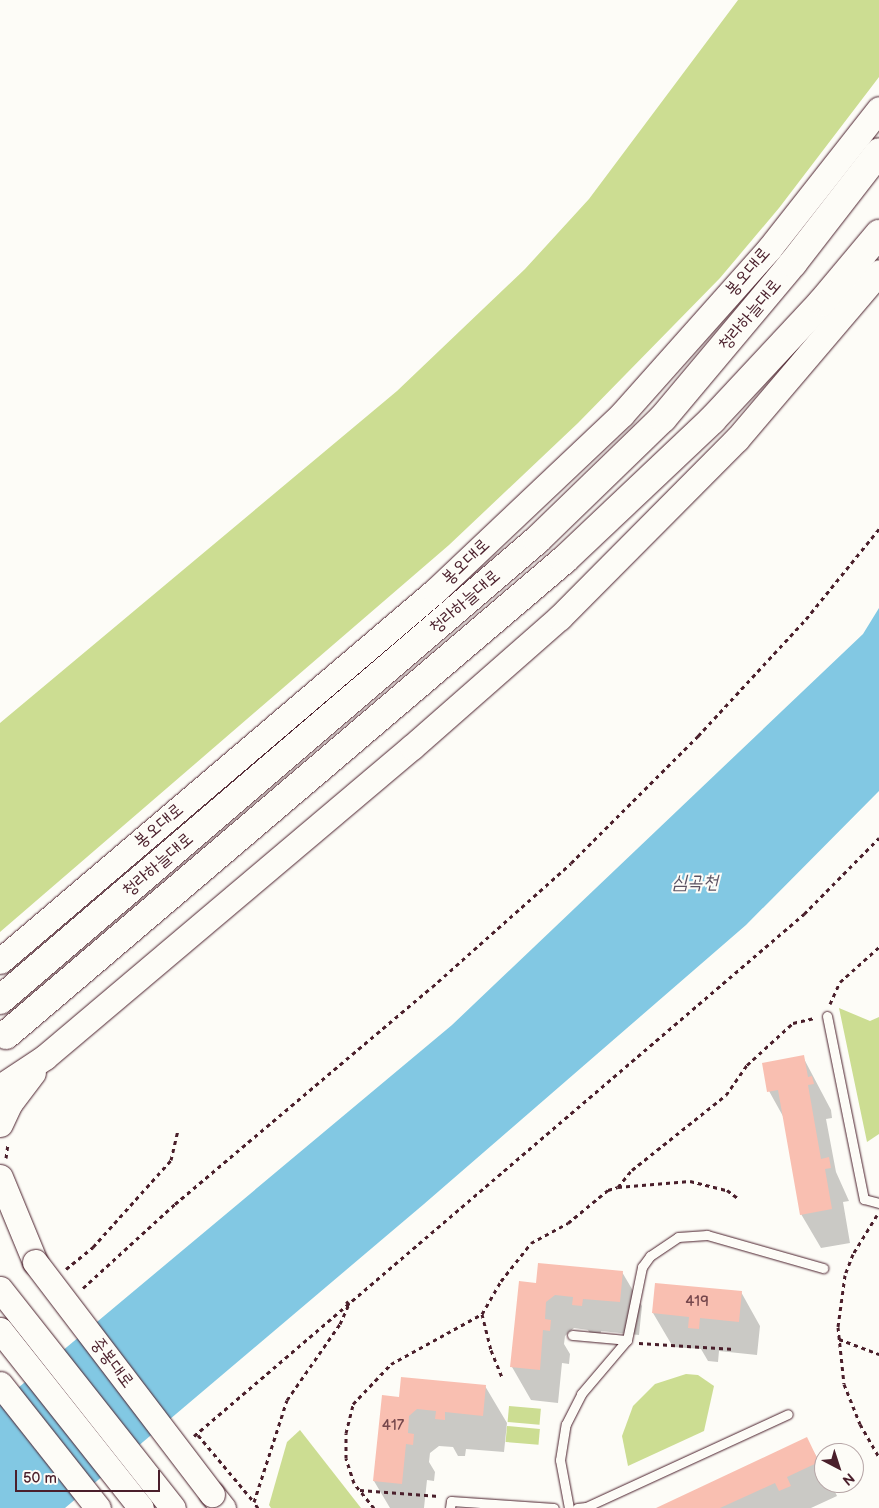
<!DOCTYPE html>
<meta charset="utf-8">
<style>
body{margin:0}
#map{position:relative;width:879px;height:1508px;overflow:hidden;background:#fdfcf7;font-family:"Balsamiq Sans","Poor Story",sans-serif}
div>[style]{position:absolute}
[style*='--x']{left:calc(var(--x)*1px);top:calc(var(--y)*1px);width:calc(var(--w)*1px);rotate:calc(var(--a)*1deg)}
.green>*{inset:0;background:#ccdd92;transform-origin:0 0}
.water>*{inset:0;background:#82c8e3}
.shadow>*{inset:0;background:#0003}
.building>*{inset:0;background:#f9bfb1}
.path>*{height:3px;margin-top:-1.5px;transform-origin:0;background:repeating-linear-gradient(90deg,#4a1f2b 0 4px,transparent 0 8px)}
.roads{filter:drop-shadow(0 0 1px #4a1f2b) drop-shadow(0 0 1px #4a1f2b)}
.lane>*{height:9px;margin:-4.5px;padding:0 4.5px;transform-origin:4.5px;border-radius:4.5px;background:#fdfcf7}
.secondary>*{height:25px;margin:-12.5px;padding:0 12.5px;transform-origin:12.5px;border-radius:12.5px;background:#fdfcf7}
.highway>*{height:28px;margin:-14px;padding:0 14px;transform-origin:14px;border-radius:14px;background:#fdfcf7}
.path-bridge>*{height:3px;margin-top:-1.5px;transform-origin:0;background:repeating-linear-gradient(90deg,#4a1f2b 0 4px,transparent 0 8px)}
.bridges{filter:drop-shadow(0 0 1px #4a1f2b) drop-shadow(0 0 1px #4a1f2b)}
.secondary-bridge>*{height:25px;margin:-12.5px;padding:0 12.5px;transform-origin:12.5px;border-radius:12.5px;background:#fdfcf7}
span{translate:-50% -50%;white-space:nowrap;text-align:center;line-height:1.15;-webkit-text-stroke:4px #fdfcf7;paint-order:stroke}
.number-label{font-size:15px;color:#76474c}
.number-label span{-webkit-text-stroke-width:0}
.street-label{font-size:18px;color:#4a1f2b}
.water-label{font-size:19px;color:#5b5262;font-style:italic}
.north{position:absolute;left:814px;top:1443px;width:50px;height:50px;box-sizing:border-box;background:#fdfcf7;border:1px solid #b5a4a5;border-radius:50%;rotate:140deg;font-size:14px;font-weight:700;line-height:20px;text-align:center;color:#4a1f2b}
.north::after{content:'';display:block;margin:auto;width:18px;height:22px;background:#4a1f2b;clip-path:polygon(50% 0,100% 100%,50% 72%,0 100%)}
.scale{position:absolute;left:15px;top:1470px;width:145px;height:22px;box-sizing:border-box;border:2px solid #4a1f2b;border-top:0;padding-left:6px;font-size:15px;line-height:18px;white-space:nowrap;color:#4a1f2b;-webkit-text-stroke:4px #fdfcf7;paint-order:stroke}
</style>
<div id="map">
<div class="green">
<div style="clip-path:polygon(738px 0,879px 0,879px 77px,779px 208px,720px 278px,578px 423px,449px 545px,0 932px,0 723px,397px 391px,525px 269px,589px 199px)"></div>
<div style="clip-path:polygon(839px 1008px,870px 1021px,879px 1017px,879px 1134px,867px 1142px)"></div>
<div style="clip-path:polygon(686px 1374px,698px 1375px,714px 1386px,704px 1431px,628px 1466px,622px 1436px,633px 1406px,655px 1384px)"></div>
<div style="left:509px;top:1406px;width:32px;height:16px;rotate:5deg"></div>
<div style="left:507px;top:1426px;width:33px;height:16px;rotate:5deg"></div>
<div style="clip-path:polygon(300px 1430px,361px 1508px,271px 1508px,269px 1505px,287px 1442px)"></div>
</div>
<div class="water">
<div style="clip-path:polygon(879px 608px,879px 791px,746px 925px,424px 1204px,65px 1508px,0 1508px,0 1403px,452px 1025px,863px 634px)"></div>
</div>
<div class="shadow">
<div style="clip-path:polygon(803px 1057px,831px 1110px,832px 1118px,826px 1119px,836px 1172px,849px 1201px,843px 1202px,850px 1243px,821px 1248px,801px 1214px,784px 1118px,769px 1091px)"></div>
<div style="clip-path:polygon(622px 1272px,642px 1306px,639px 1335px,601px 1331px,600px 1339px,593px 1338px,588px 1330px,574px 1328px,565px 1336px,564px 1344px,570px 1354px,569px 1364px,562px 1363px,558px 1403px,531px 1400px,512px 1367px,537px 1284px)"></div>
<div style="clip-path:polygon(656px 1285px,741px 1292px,760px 1326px,757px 1355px,719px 1351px,718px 1362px,708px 1361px,701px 1349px,673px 1347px,653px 1313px)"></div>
<div style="clip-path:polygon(485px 1386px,507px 1423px,504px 1452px,466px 1449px,465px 1456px,458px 1456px,453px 1447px,439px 1446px,430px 1453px,429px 1462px,435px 1472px,434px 1481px,427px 1480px,424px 1508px,390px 1508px,374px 1481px,400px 1398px)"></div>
<div style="clip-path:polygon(806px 1439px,824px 1469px,824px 1483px,831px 1483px,837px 1496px,811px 1508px,658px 1508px)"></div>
</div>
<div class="building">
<div style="clip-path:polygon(804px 1055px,808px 1077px,812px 1076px,814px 1084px,808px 1085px,821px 1159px,829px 1157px,831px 1168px,825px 1169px,832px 1209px,800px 1215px,778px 1090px,767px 1092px,762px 1063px)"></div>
<div style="clip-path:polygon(538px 1263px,623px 1271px,620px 1302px,583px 1299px,582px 1306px,572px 1305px,573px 1297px,555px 1295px,546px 1302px,545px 1319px,551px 1320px,550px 1331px,543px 1330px,540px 1370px,510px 1367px,519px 1281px,536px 1283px)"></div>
<div style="clip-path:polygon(655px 1283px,742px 1291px,739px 1322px,700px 1318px,699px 1329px,688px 1328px,689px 1317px,652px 1313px)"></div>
<div style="clip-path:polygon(401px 1377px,486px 1385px,483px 1416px,445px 1412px,445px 1420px,435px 1419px,436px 1411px,417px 1409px,409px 1416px,408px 1433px,414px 1434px,413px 1445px,406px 1444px,402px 1484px,373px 1481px,382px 1395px,399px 1397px)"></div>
<div style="clip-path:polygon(807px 1437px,819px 1462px,787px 1477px,791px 1486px,779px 1491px,775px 1483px,720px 1508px,656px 1508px)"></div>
</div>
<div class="path">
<div style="--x:830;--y:1004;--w:24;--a:-66"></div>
<div style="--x:840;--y:982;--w:52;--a:-41.9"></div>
<div style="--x:6;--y:1158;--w:14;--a:-82"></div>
<div style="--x:618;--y:1187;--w:22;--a:-51"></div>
<div style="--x:632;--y:1170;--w:120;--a:-38.6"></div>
<div style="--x:726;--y:1095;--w:37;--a:-55"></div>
<div style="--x:747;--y:1065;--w:62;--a:-42.4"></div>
<div style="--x:793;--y:1023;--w:23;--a:-13"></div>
<div style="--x:877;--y:1215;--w:46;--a:121.6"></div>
<div style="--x:853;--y:1254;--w:22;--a:111"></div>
<div style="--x:845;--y:1275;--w:52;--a:97.7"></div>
<div style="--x:838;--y:1327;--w:57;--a:84"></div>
<div style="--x:844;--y:1384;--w:43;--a:68.2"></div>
<div style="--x:860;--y:1424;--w:38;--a:60"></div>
<div style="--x:66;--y:1269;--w:35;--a:-39"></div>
<div style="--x:93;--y:1247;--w:117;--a:-48.1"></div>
<div style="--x:171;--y:1160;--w:31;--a:-77"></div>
<div style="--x:83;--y:1288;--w:125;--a:-42.4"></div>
<div style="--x:175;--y:1204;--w:336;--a:-40.2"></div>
<div style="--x:432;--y:987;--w:186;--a:-41.7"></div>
<div style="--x:571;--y:863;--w:180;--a:-45"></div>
<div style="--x:698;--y:736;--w:159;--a:-47.3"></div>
<div style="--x:806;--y:619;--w:116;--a:-51"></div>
<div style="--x:482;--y:1314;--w:37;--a:76"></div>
<div style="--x:491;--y:1350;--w:29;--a:68"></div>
<div style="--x:839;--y:1339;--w:43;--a:20.6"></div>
<div style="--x:639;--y:1343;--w:96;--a:3.6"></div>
<div style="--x:194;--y:1436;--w:803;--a:-40.55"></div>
<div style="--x:804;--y:914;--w:107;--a:-45.4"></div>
<div style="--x:360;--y:1490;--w:79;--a:4.3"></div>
<div style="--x:258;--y:1508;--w:7;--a:-124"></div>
<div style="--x:254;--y:1502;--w:107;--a:-72.1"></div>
<div style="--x:287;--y:1400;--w:93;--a:-55.1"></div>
<div style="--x:340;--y:1324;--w:22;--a:-66"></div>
<div style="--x:349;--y:1304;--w:4;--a:-135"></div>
<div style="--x:374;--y:1508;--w:32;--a:-129"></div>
<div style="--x:354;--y:1483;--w:26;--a:-108"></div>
<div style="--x:346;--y:1458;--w:25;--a:-90"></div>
<div style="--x:346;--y:1433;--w:30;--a:-76"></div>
<div style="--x:353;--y:1404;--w:55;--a:-46.5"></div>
<div style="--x:391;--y:1364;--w:104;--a:-28.8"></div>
<div style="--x:482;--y:1314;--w:38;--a:-60"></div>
<div style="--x:501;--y:1281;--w:48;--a:-51.7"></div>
<div style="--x:531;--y:1243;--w:42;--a:-28.4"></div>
<div style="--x:568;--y:1223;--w:52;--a:-39.5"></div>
<div style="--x:608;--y:1190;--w:10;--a:-17"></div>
<div style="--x:618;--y:1187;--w:72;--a:-4.8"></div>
<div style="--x:690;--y:1181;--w:38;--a:14"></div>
<div style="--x:727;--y:1190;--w:15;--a:37"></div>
</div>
<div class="roads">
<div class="lane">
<div style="--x:827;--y:1016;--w:187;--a:78.6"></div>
<div style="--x:864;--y:1199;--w:16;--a:15"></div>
<div style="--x:572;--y:1335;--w:55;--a:5.2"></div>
<div style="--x:450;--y:1508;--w:7;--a:-82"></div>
<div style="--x:451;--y:1501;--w:103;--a:3.9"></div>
<div style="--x:569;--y:1508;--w:49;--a:-100.6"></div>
<div style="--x:560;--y:1460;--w:36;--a:-81"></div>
<div style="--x:566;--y:1424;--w:34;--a:-63"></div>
<div style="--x:581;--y:1394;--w:71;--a:-49.6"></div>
<div style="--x:627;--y:1340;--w:75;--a:-78.4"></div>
<div style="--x:642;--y:1267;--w:14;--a:-54"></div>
<div style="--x:650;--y:1256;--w:34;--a:-34"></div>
<div style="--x:678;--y:1237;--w:29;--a:-4"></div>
<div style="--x:707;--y:1235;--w:121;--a:15.9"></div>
<div style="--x:577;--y:1508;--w:9;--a:-6"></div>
<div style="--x:586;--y:1507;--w:222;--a:-24.7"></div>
</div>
<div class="secondary">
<div style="--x:0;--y:961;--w:571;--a:-40.38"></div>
<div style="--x:435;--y:591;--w:257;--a:-43.4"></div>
<div style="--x:622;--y:414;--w:221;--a:-48.3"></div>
<div style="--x:769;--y:249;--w:178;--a:-51.8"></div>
<div style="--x:0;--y:1087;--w:54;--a:-33.7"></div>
<div style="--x:45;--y:1057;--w:480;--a:-40.2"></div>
<div style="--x:412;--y:747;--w:196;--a:-41.3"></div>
<div style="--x:559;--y:618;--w:252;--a:-45.2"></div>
<div style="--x:737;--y:439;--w:219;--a:-49.6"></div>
<div style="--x:0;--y:1124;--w:23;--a:-65"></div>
<div style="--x:10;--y:1103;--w:38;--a:-53"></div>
<div style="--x:0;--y:1177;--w:92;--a:67.6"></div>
<div style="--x:0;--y:1384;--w:158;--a:51.7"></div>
<div style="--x:212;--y:1494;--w:18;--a:52"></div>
</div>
<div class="highway">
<div style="--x:0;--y:1000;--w:707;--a:-40.58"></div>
<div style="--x:537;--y:540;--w:175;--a:-44.1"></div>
<div style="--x:663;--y:418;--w:202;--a:-50"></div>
<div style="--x:793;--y:263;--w:140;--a:-52.2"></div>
<div style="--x:6;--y:1035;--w:733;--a:-40.41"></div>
<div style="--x:564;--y:560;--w:204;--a:-43.4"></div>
<div style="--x:712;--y:420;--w:161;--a:-47"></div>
<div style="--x:822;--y:302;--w:89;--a:-50"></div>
</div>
</div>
<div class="path-bridge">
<div style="--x:198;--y:1435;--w:87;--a:50.1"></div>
</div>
<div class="bridges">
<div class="secondary-bridge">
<div style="--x:35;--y:1262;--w:292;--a:52.7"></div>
<div style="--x:0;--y:1289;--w:279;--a:51.7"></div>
<div style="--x:0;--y:1330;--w:227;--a:51.6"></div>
</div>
</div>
<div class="number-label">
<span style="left:697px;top:1302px">419</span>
<span style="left:393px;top:1426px">417</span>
</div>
<div class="street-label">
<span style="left:748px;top:272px;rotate:-49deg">봉오대로</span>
<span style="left:750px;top:315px;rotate:-50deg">청라하늘대로</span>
<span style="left:466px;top:562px;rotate:-43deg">봉오대로</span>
<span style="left:465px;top:602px;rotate:-41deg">청라하늘대로</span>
<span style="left:159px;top:826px;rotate:-40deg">봉오대로</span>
<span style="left:158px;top:865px;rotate:-41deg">청라하늘대로</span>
<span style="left:112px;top:1363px;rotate:53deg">중봉대로</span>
</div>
<div class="water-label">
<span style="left:695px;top:883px">심곡천</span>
</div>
<div class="north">N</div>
<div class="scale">50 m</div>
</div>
